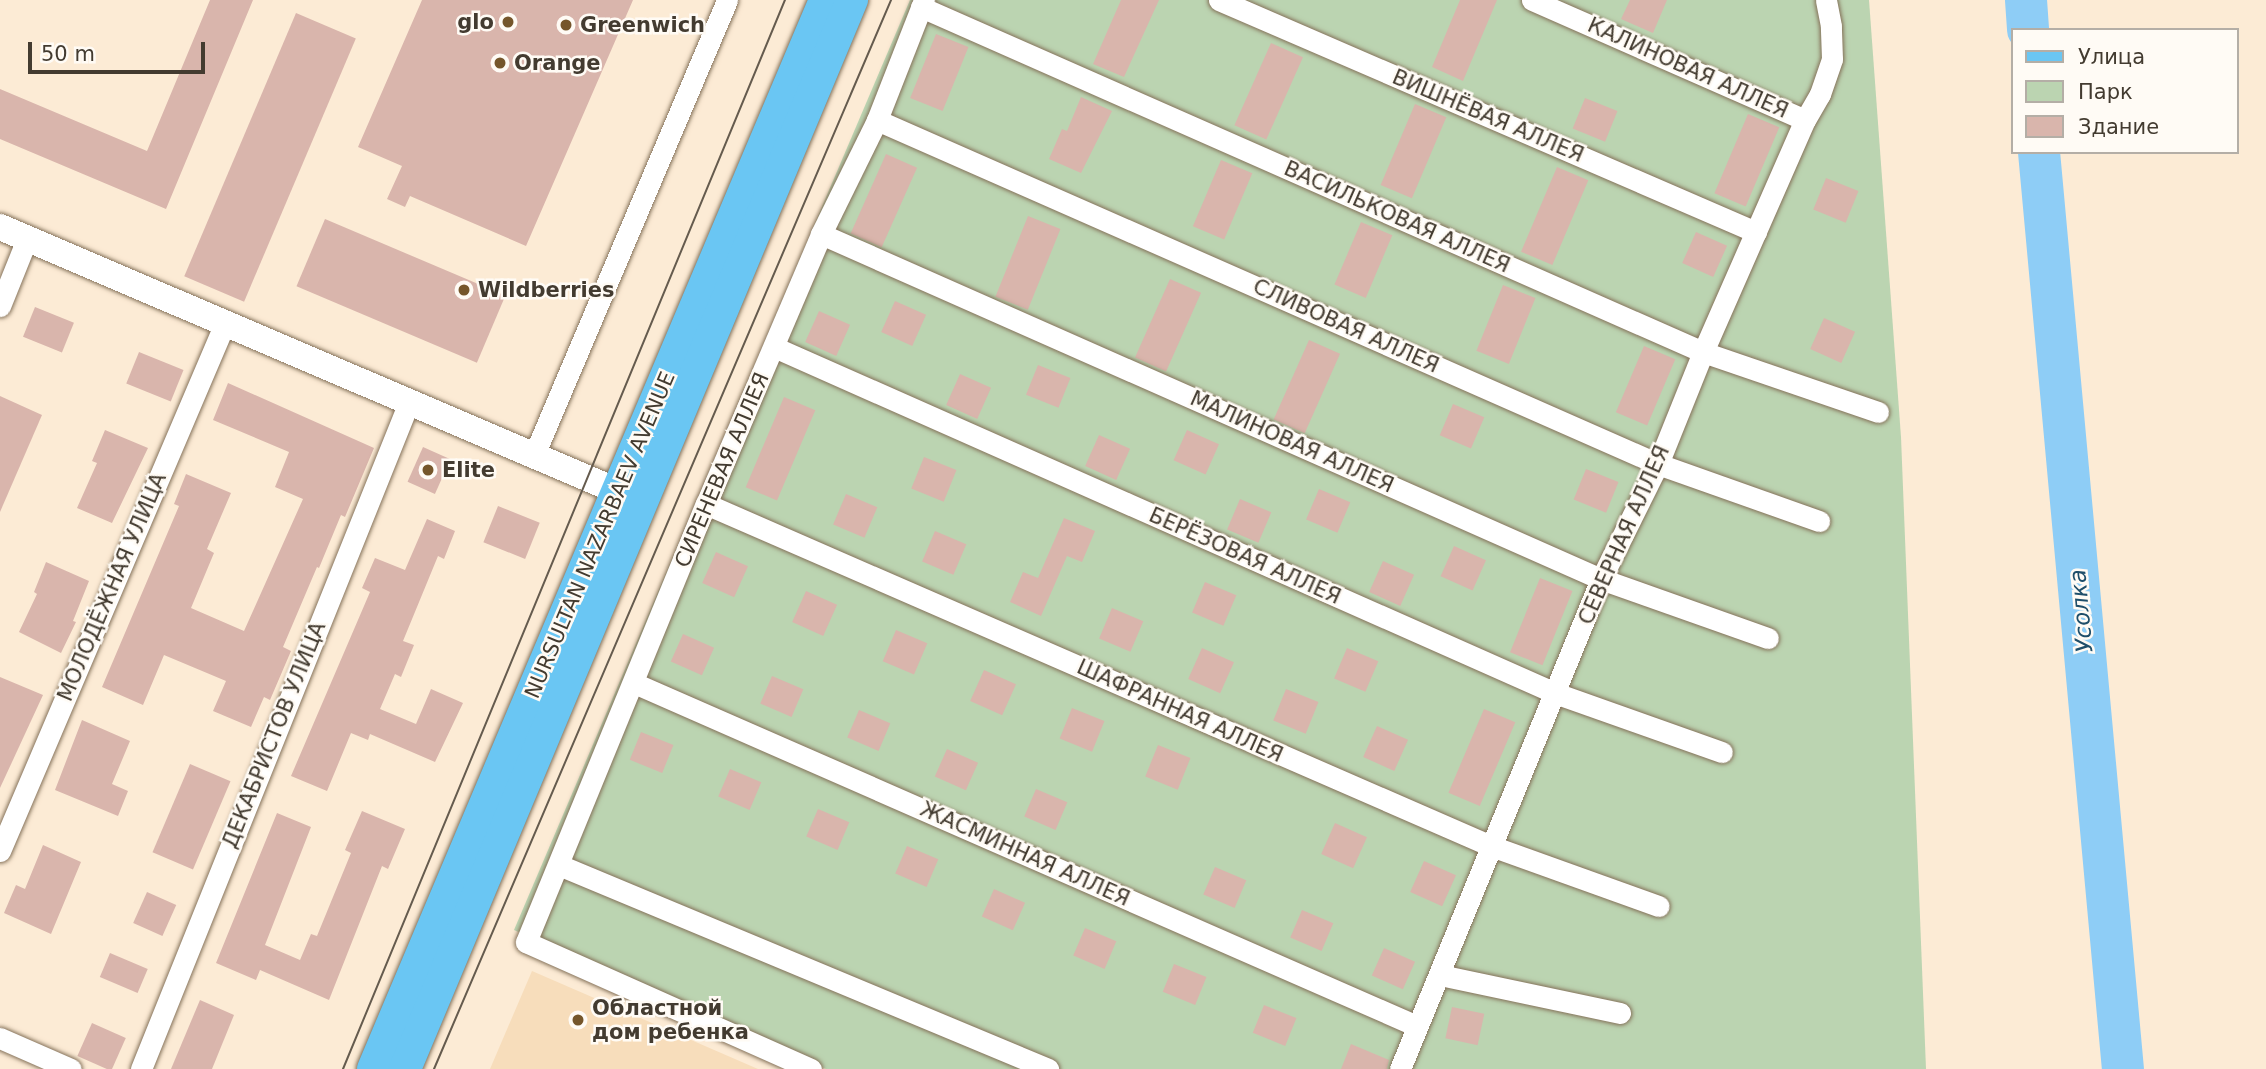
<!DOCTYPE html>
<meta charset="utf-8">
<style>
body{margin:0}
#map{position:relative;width:2266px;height:1069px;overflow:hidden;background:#fcebd5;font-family:"DejaVu Sans",sans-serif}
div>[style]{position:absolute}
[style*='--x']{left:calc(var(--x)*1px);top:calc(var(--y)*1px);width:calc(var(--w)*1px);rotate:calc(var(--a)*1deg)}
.built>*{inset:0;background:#f7ddbb}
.green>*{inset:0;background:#bbd4b1}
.river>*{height:42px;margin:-21px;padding:0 21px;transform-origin:21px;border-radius:21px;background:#8ecdf6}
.building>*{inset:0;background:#d9b5ac;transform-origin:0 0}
.roads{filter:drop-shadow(0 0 2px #85725a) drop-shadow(0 0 2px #85725a)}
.minor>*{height:21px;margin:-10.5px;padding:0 10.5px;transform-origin:10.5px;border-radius:10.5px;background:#fff}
.tertiary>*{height:26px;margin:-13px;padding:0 13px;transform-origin:13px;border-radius:13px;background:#fff}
.primary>*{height:32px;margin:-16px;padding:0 16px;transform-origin:16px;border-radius:16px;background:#6ac6f3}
.tram>*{height:2px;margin:-1px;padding:0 1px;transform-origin:1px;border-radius:1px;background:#655b4e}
.dots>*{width:19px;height:19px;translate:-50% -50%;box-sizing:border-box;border:4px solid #fffbf5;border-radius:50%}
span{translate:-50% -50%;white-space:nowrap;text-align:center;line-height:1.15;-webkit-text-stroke:5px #fffbf5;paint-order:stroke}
.poi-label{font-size:21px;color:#433b30;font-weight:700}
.right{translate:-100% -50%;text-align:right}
.left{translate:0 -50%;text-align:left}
.street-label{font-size:21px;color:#433b30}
.water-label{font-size:23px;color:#1e4e6a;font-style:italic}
.legend{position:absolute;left:2011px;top:28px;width:228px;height:126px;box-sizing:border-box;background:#fffbf5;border:2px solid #b4aea6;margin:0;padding:9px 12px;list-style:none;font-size:21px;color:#433b30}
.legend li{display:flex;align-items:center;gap:14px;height:35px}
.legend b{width:35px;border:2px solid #b4aea6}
.scale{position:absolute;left:28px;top:42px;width:177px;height:32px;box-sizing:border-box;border:4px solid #433b30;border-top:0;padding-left:9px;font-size:21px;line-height:24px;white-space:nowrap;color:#433b30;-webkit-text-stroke:5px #fffbf5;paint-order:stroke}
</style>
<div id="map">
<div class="built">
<div style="clip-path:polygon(532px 971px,758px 1069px,490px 1069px)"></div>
</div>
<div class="green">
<div style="clip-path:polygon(910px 0,1869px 0,1901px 437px,1926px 1069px,826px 1069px,514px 930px)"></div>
</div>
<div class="river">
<div style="--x:2026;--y:0;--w:30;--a:86"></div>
<div style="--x:2039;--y:152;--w:921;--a:84.77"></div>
</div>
<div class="building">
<div style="clip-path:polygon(210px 0,253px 0,166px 209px,0 139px,0 89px,147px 151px)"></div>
<div style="clip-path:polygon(422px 0,633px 0,526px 246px,410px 196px,405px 207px,387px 199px,402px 166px,358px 147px)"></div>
<div style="clip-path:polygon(1121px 0,1159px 0,1124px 77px,1093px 64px)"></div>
<div style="clip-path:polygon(1460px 0,1497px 0,1463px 81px,1432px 67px)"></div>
<div style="clip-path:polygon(1630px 0,1667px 0,1653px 33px,1621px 19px)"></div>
<div style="left:296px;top:13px;width:65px;height:286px;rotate:23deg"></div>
<div style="left:936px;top:34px;width:35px;height:69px;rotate:22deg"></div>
<div style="left:1271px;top:43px;width:35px;height:90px;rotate:24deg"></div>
<div style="clip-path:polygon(1081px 97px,1112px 111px,1081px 173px,1049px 159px,1062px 129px,1067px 131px)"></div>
<div style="left:1585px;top:98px;width:35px;height:33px;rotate:22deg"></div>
<div style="left:1415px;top:104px;width:34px;height:88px;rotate:23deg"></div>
<div style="left:1748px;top:114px;width:34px;height:86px;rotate:23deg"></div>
<div style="left:886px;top:154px;width:34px;height:87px;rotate:24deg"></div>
<div style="left:1221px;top:160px;width:34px;height:72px;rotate:23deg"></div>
<div style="left:1557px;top:167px;width:34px;height:92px;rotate:23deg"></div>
<div style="left:1826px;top:178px;width:35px;height:34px;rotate:22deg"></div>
<div style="left:1028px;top:216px;width:35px;height:87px;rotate:22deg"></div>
<div style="left:325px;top:219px;width:196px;height:73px;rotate:23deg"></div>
<div style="left:1361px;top:222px;width:34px;height:68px;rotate:23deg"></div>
<div style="left:1696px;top:232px;width:34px;height:34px;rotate:24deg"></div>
<div style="left:1170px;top:279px;width:34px;height:86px;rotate:24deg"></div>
<div style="left:1503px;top:285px;width:35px;height:71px;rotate:22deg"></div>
<div style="left:895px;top:301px;width:34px;height:34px;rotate:24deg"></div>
<div style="left:35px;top:307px;width:42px;height:32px;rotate:22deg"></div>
<div style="left:819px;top:311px;width:34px;height:34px;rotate:24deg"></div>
<div style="left:1824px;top:318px;width:34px;height:34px;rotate:24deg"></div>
<div style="left:1309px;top:340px;width:34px;height:87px;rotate:24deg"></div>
<div style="left:1644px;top:346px;width:34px;height:72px;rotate:23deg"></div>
<div style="left:139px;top:352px;width:48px;height:34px;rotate:22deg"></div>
<div style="left:1038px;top:365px;width:35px;height:32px;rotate:22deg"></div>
<div style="left:960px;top:374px;width:34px;height:34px;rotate:24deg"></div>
<div style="clip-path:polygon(228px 383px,374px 448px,345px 517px,341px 515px,319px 568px,317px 567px,283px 647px,291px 651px,270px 700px,264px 697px,251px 727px,213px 711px,226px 681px,164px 655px,143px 705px,102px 687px,179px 506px,174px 504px,186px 474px,231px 493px,207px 549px,214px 553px,191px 608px,244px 631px,303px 499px,275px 487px,289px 452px,213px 420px)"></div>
<div style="clip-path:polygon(0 396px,42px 415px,0 512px)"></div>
<div style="left:784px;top:397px;width:34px;height:98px;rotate:23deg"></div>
<div style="left:1453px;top:404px;width:34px;height:34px;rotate:23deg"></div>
<div style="clip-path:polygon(105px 430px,148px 448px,112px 523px,77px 508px,97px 463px,92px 461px)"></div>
<div style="left:1187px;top:430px;width:35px;height:33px;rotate:24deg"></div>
<div style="left:1099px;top:435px;width:34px;height:34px;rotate:24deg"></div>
<div style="left:423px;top:447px;width:30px;height:38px;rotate:24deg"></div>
<div style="left:924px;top:457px;width:35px;height:34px;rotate:22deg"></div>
<div style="left:1586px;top:469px;width:35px;height:33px;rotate:22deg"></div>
<div style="left:1319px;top:489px;width:34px;height:33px;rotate:23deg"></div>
<div style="left:846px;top:494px;width:34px;height:33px;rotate:23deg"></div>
<div style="left:1240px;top:499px;width:34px;height:33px;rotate:23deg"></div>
<div style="left:498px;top:506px;width:45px;height:39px;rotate:22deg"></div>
<div style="clip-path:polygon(1064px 518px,1095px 531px,1082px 562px,1067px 556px,1041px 616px,1010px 602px,1023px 572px,1038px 578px)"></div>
<div style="clip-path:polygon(427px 519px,455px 531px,444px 559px,438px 556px,403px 641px,414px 645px,401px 677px,395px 674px,380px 709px,416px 724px,431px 689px,463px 703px,435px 762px,370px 734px,368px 740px,351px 733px,327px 791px,291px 776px,370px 592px,362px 588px,375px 558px,405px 570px)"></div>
<div style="left:935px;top:531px;width:34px;height:33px;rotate:23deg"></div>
<div style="left:1454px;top:546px;width:35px;height:33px;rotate:24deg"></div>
<div style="left:716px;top:552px;width:35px;height:34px;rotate:24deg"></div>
<div style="left:1383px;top:561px;width:34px;height:34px;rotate:24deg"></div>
<div style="clip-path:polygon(46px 562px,89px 581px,73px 621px,76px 622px,61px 653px,19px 632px,37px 594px,34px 592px)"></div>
<div style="left:1540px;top:578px;width:35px;height:80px;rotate:22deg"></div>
<div style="left:1205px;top:582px;width:34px;height:33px;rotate:23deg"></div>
<div style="left:806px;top:591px;width:34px;height:34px;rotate:24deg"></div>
<div style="left:1112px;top:608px;width:34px;height:33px;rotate:23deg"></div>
<div style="left:896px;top:630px;width:34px;height:34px;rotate:23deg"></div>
<div style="left:683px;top:634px;width:34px;height:30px;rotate:24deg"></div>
<div style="left:1202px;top:648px;width:35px;height:34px;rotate:24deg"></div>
<div style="left:1347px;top:648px;width:34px;height:33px;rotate:23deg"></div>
<div style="left:984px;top:670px;width:35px;height:34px;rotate:24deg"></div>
<div style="left:772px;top:676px;width:34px;height:30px;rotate:23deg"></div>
<div style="clip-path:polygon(0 677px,43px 695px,0 788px)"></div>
<div style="left:1286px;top:689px;width:35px;height:34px;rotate:22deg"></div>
<div style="left:1072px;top:708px;width:35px;height:33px;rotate:22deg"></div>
<div style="left:1484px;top:709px;width:34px;height:91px;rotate:23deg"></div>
<div style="left:859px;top:710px;width:34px;height:30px;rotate:23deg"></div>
<div style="clip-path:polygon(82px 720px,130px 741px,112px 784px,128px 791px,118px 816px,55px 790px)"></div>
<div style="left:1377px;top:726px;width:34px;height:34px;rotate:24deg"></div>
<div style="left:641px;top:732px;width:35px;height:30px;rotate:22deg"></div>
<div style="left:1158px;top:745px;width:35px;height:34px;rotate:22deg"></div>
<div style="left:947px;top:749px;width:34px;height:30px;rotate:24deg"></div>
<div style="left:190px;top:764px;width:44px;height:96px;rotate:23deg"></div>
<div style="left:730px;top:769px;width:34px;height:30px;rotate:23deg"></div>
<div style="left:1036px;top:789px;width:34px;height:30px;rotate:23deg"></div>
<div style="left:818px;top:809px;width:34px;height:30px;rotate:23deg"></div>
<div style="clip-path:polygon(362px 811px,405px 829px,388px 869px,382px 866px,329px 1000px,260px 970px,256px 980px,216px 963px,277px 813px,311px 827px,265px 945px,300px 960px,311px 934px,317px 936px,351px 853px,345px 850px)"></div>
<div style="left:1335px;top:823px;width:35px;height:34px;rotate:24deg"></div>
<div style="clip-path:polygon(43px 845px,81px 862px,51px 934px,4px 913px,16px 885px,25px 889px)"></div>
<div style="left:907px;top:846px;width:34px;height:30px;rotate:23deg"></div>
<div style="left:1424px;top:861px;width:35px;height:34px;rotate:24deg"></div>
<div style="left:1215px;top:867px;width:34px;height:30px;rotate:23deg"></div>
<div style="left:994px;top:889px;width:34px;height:30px;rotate:24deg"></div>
<div style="left:147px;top:892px;width:32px;height:34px;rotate:24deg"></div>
<div style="left:1302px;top:910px;width:34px;height:30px;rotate:23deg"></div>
<div style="left:1085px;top:928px;width:34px;height:30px;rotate:23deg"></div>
<div style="left:1384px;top:948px;width:34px;height:30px;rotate:24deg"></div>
<div style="left:110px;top:953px;width:41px;height:26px;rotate:23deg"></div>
<div style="left:1174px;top:964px;width:35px;height:30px;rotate:22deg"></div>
<div style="clip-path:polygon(200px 1000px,234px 1015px,212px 1069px,171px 1069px)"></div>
<div style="left:1264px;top:1005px;width:35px;height:30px;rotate:22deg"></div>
<div style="left:1452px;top:1007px;width:33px;height:32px;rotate:12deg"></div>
<div style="left:92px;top:1023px;width:37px;height:36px;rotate:24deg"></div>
<div style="clip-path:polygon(1351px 1044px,1389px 1060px,1387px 1069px,1341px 1069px)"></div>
</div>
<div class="roads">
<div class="minor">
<div style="--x:1219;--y:0;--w:585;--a:23.37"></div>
<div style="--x:1532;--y:0;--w:298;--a:23.7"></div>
<div style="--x:921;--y:7;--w:855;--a:23.81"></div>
<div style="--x:1703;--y:352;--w:185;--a:18.9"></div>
<div style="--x:877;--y:120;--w:853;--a:23.77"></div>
<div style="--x:1658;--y:464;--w:171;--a:19.5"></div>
<div style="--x:821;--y:234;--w:853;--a:23.86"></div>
<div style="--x:1601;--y:579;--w:177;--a:19.5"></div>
<div style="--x:0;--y:306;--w:72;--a:-68.1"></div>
<div style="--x:774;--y:347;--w:854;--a:23.89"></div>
<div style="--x:1555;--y:693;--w:177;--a:19.5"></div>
<div style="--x:534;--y:455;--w:494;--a:-67"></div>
<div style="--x:706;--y:504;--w:856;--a:23.54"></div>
<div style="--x:1491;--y:846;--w:178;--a:19.7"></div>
<div style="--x:634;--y:683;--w:855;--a:23.66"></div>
<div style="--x:0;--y:851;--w:574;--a:-66.92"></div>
<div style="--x:559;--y:865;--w:530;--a:22.64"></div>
<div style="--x:1440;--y:975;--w:184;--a:11.9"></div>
<div style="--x:0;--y:1038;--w:77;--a:23.6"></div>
<div style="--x:141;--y:1069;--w:719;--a:-68.11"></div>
<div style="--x:811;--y:1069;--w:312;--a:-156"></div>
<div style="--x:526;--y:942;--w:474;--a:-67.7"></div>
<div style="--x:706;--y:504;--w:293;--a:-66.9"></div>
<div style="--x:821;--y:234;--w:127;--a:-63.8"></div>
<div style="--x:877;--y:120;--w:129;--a:-68.6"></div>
<div style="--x:1400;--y:1069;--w:530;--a:-67.7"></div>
<div style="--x:1601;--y:579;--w:128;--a:-63.6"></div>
<div style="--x:1658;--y:464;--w:121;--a:-68.1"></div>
<div style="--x:1703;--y:352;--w:253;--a:-66.3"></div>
<div style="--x:1805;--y:120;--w:30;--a:-60"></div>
<div style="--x:1820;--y:94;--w:37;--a:-71"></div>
<div style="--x:1832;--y:59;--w:33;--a:-92"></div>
<div style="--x:1831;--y:26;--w:26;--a:-101"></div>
</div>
<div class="tertiary">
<div style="--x:0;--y:227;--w:692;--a:23.16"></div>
</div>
<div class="primary">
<div style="--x:373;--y:1069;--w:1161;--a:-67.08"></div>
<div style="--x:405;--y:1069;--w:1159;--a:-67.31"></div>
</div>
</div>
<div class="tram">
<div style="--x:343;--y:1069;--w:1157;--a:-67.54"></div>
<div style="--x:434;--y:1069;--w:1163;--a:-66.85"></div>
</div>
<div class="dots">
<div style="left:508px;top:22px;background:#75562b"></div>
<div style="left:566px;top:25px;background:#75562b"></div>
<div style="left:500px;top:63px;background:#75562b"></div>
<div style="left:464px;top:290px;background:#75562b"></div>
<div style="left:428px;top:470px;background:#75562b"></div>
<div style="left:578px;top:1020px;background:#75562b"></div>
</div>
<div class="poi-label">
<span class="right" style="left:494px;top:22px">glo</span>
<span class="left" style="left:580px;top:25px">Greenwich</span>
<span class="left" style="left:514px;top:63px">Orange</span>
<span class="left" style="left:478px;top:290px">Wildberries</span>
<span class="left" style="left:442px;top:470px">Elite</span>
<span class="left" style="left:592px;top:1020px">Областной<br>дом ребенка</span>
</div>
<div class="street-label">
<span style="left:1688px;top:68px;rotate:24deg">КАЛИНОВАЯ АЛЛЕЯ</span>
<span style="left:1488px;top:116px;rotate:23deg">ВИШНЁВАЯ АЛЛЕЯ</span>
<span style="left:1397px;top:217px;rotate:24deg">ВАСИЛЬКОВАЯ АЛЛЕЯ</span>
<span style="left:1346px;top:326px;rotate:24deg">СЛИВОВАЯ АЛЛЕЯ</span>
<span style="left:1292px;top:442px;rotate:24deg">МАЛИНОВАЯ АЛЛЕЯ</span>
<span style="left:722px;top:470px;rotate:-67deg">СИРЕНЕВАЯ АЛЛЕЯ</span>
<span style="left:600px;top:535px;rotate:-67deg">NURSULTAN NAZARBAEV AVENUE</span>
<span style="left:1624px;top:535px;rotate:-66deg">СЕВЕРНАЯ АЛЛЕЯ</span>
<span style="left:1245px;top:556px;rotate:24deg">БЕРЁЗОВАЯ АЛЛЕЯ</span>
<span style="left:112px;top:587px;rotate:-67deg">МОЛОДЁЖНАЯ УЛИЦА</span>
<span style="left:1180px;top:711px;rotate:24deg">ШАФРАННАЯ АЛЛЕЯ</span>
<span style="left:274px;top:735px;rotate:-68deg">ДЕКАБРИСТОВ УЛИЦА</span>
<span style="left:1025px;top:854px;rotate:24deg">ЖАСМИННАЯ АЛЛЕЯ</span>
</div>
<div class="water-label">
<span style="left:2081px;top:611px;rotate:-95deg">Усолка</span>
</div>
<ul class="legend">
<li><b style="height:9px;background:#6ac6f3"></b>Улица</li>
<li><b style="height:19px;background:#bbd4b1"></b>Парк</li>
<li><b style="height:19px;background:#d9b5ac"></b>Здание</li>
</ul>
<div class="scale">50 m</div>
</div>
